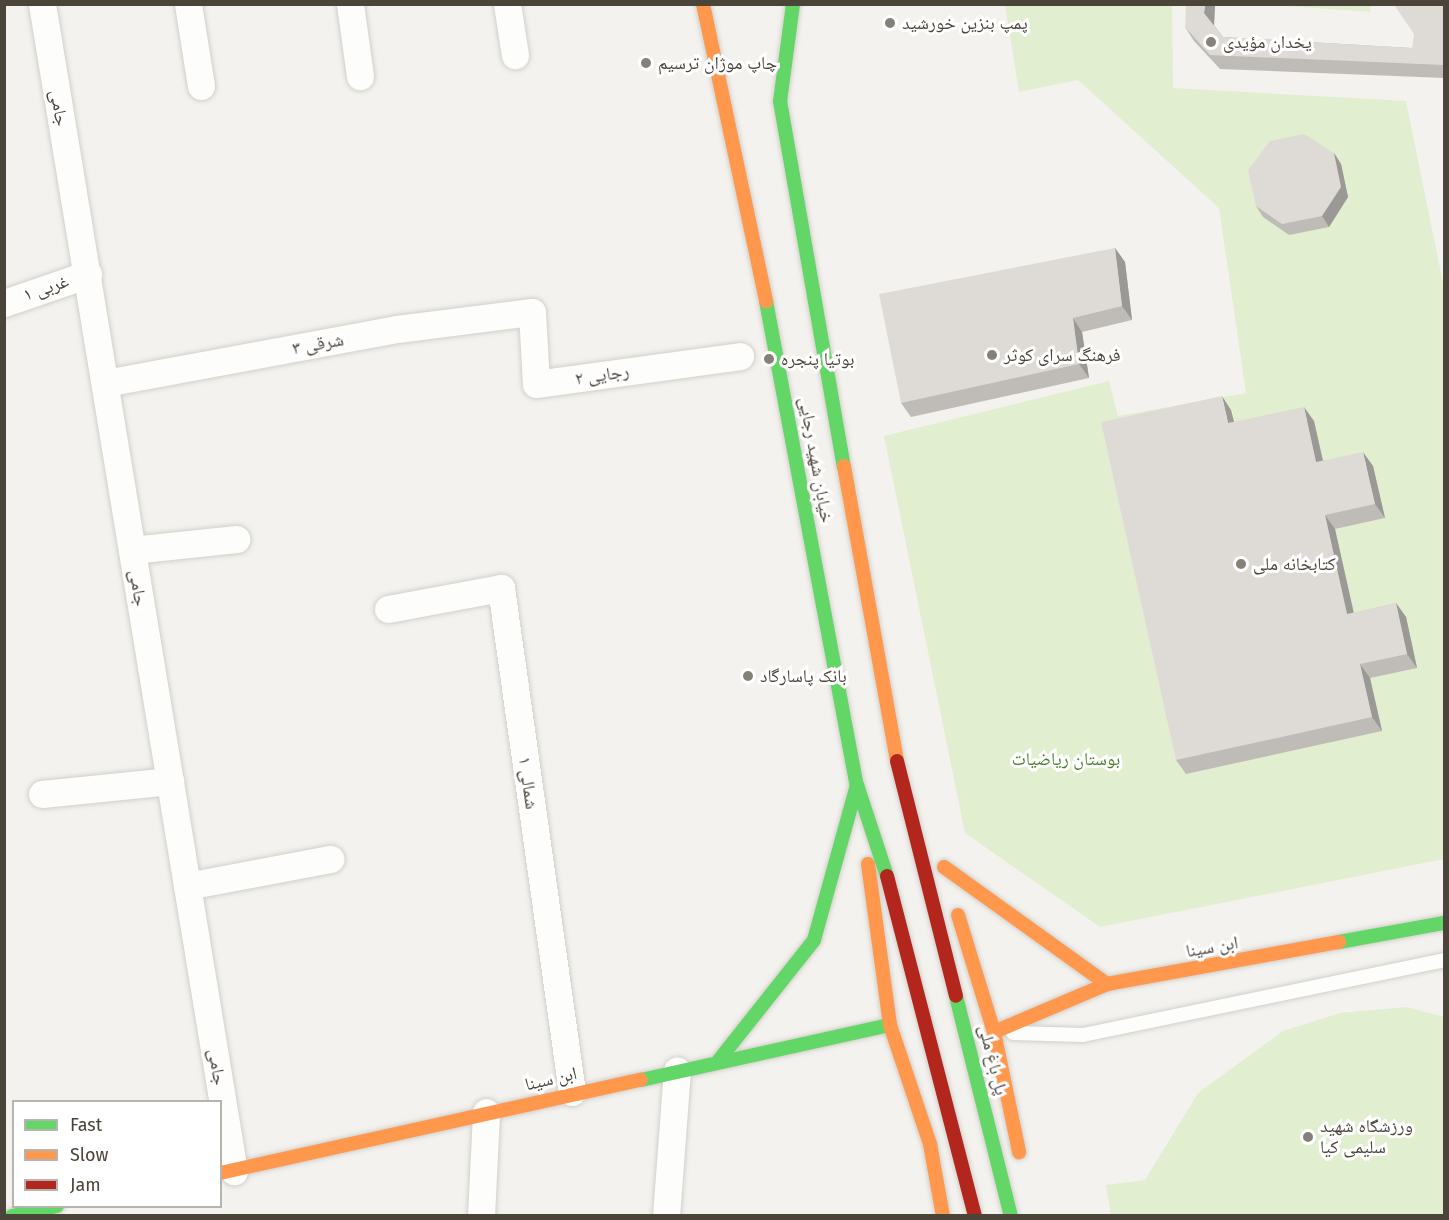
<!DOCTYPE html>
<meta charset="utf-8">
<style>
body{margin:0}
#map{position:relative;width:1449px;height:1220px;overflow:hidden;background:#f4f2ee;font-family:"Fira Sans","Noto Naskh Arabic",sans-serif}
div>[style]{position:absolute}
[style*='--x']{left:calc(var(--x)*1px);top:calc(var(--y)*1px);width:calc(var(--w)*1px);rotate:calc(var(--a)*1deg)}
.green>*{inset:0;background:#e1eecf}
.roads{filter:drop-shadow(0 0 2px #d2d0cb) drop-shadow(0 0 2px #d2d0cb)}
.lane>*{height:14px;margin:-7px;padding:0 7px;transform-origin:7px;border-radius:7px;background:#fdfdfc}
.street>*{height:27px;margin:-13.5px;padding:0 13.5px;transform-origin:13.5px;border-radius:13.5px;background:#fdfdfc}
.fast>*{height:14px;margin:-7px;padding:0 7px;transform-origin:7px;border-radius:7px;background:#63d668}
.slow>*{height:14px;margin:-7px;padding:0 7px;transform-origin:7px;border-radius:7px;background:#ff974d}
.jam>*{height:14px;margin:-7px;padding:0 7px;transform-origin:7px;border-radius:7px;background:#b3261e}
.wall>*{inset:0;background:#bfbcb8}
.shaded-wall>*{inset:0;background:#9b9996}
.building>*{inset:0;background:#dedbd6}
.dots>*{width:16px;height:16px;translate:-50% -50%;box-sizing:border-box;border:3px solid #fff;border-radius:50%}
span{translate:-50% -50%;white-space:nowrap;text-align:center;line-height:1.15;-webkit-text-stroke:6px #fff;paint-order:stroke}
.poi-label{font-size:18px;color:#4b4439}
.left{translate:0 -50%;text-align:left}
.street-label{font-size:18px;color:#4b4439}
.park-label{font-size:18px;color:#4a7f2a}
.frame{position:absolute;inset:0;border:6px solid #4b4439;pointer-events:none}
.legend{position:absolute;left:12px;top:1100px;width:210px;height:108px;box-sizing:border-box;background:#fff;border:2px solid #b7b4b0;margin:0;padding:8px 10px;list-style:none;font-size:18px;color:#4b4439}
.legend li{display:flex;align-items:center;gap:12px;height:30px}
.legend b{width:30px;border:2px solid #b7b4b0}
</style>
<div id="map">
<div class="green">
<div style="clip-path:polygon(1258px 4px,1371px 4px,1371px 5px,1370px 12px)"></div>
<div style="clip-path:polygon(evenodd,1005px 5px,1172px 5px,1173px 88px,1406px 101px,1444px 288px,1444px 859px,1100px 927px,965px 833px,884px 436px,1109px 381px,1118px 416px,1246px 393px,1219px 208px,1078px 80px,1019px 92px,1005px 5px,1232px 410px,1238px 437px,1326px 476px,1385px 518px,1335px 529px,1357px 628px,1417px 667px,1370px 678px,1381px 731px,1111px 436px,1232px 410px)"></div>
<div style="clip-path:polygon(1407px 1007px,1444px 1017px,1444px 1215px,1111px 1215px,1106px 1185px,1145px 1180px,1198px 1093px,1283px 1031px,1340px 1013px)"></div>
</div>
<div class="roads">
<div class="lane">
<div style="--x:1013;--y:1033;--w:70;--a:1.6"></div>
<div style="--x:1083;--y:1035;--w:369;--a:-11.7"></div>
</div>
<div class="street">
<div style="--x:42;--y:4;--w:1183;--a:80.66"></div>
<div style="--x:188;--y:4;--w:83;--a:81"></div>
<div style="--x:350;--y:4;--w:73;--a:82.1"></div>
<div style="--x:507;--y:4;--w:52;--a:81.1"></div>
<div style="--x:4;--y:303;--w:89;--a:-19"></div>
<div style="--x:105;--y:383;--w:297;--a:-10.5"></div>
<div style="--x:397;--y:329;--w:136;--a:-7.2"></div>
<div style="--x:532;--y:312;--w:72;--a:86.8"></div>
<div style="--x:536;--y:384;--w:206;--a:-7.8"></div>
<div style="--x:132;--y:550;--w:105;--a:-6"></div>
<div style="--x:388;--y:609;--w:115;--a:-10.5"></div>
<div style="--x:501;--y:588;--w:509;--a:81.98"></div>
<div style="--x:42;--y:794;--w:129;--a:-5.8"></div>
<div style="--x:187;--y:886;--w:146;--a:-10.7"></div>
<div style="--x:481;--y:1216;--w:104;--a:-87.2"></div>
<div style="--x:666;--y:1216;--w:146;--a:-85.7"></div>
</div>
<div class="fast">
<div style="--x:793;--y:4;--w:98;--a:97.6"></div>
<div style="--x:780;--y:101;--w:371;--a:80.1"></div>
<div style="--x:766;--y:301;--w:492;--a:79.4"></div>
<div style="--x:857;--y:785;--w:96;--a:71.8"></div>
<div style="--x:1339;--y:942;--w:107;--a:-10.3"></div>
<div style="--x:956;--y:996;--w:227;--a:76"></div>
<div style="--x:719;--y:1060;--w:153;--a:-51.6"></div>
<div style="--x:814;--y:940;--w:161;--a:-74.5"></div>
<div style="--x:641;--y:1080;--w:255;--a:-12.5"></div>
<div style="--x:12;--y:1216;--w:46;--a:-12.5"></div>
</div>
<div class="slow">
<div style="--x:703;--y:4;--w:304;--a:78"></div>
<div style="--x:844;--y:466;--w:300;--a:79.8"></div>
<div style="--x:868;--y:864;--w:162;--a:82.2"></div>
<div style="--x:890;--y:1025;--w:126;--a:71.4"></div>
<div style="--x:930;--y:1144;--w:73;--a:79.8"></div>
<div style="--x:944;--y:867;--w:201;--a:35.7"></div>
<div style="--x:958;--y:915;--w:122;--a:72.9"></div>
<div style="--x:994;--y:1032;--w:123;--a:78.2"></div>
<div style="--x:994;--y:1032;--w:123;--a:-23"></div>
<div style="--x:1107;--y:984;--w:236;--a:-10.3"></div>
<div style="--x:220;--y:1173;--w:431;--a:-12.5"></div>
</div>
<div class="jam">
<div style="--x:897;--y:761;--w:242;--a:75.9"></div>
<div style="--x:887;--y:876;--w:351;--a:75.5"></div>
</div>
</div>
<div class="wall">
<div style="clip-path:polygon(1215px 4px,1214px 25px,1223px 37px,1412px 48px,1444px 4px,1444px 78px,1220px 69px,1194px 41px,1185px 27px)"></div>
<div style="clip-path:polygon(1334px 153px,1341px 164px,1348px 197px,1329px 227px,1289px 235px,1263px 217px,1256px 206px)"></div>
<div style="clip-path:polygon(1115px 248px,1125px 262px,1132px 320px,1082px 332px,1089px 378px,911px 417px,901px 403px)"></div>
<div style="clip-path:polygon(1231px 410px,1234px 422px,1314px 421px,1323px 460px,1373px 466px,1385px 518px,1335px 529px,1354px 613px,1396px 603px,1406px 617px,1417px 668px,1370px 678px,1382px 731px,1186px 774px,1176px 760px)"></div>
</div>
<div class="shaded-wall">
<div style="clip-path:polygon(1205px 4px,1215px 4px,1214px 27px,1204px 13px)"></div>
<div style="clip-path:polygon(1334px 153px,1341px 164px,1348px 197px,1329px 227px,1322px 216px)"></div>
<div style="clip-path:polygon(1115px 248px,1125px 262px,1132px 320px,1122px 306px)"></div>
<div style="clip-path:polygon(1073px 318px,1082px 332px,1089px 378px,1079px 364px)"></div>
<div style="clip-path:polygon(1222px 396px,1231px 410px,1238px 437px,1228px 423px)"></div>
<div style="clip-path:polygon(1304px 407px,1314px 421px,1326px 476px,1316px 462px)"></div>
<div style="clip-path:polygon(1363px 452px,1373px 466px,1385px 518px,1375px 504px)"></div>
<div style="clip-path:polygon(1325px 515px,1335px 529px,1357px 628px,1347px 614px)"></div>
<div style="clip-path:polygon(1396px 603px,1406px 617px,1417px 668px,1407px 654px)"></div>
<div style="clip-path:polygon(1360px 664px,1370px 678px,1382px 731px,1372px 717px)"></div>
</div>
<div class="building">
<div style="clip-path:polygon(1186px 4px,1205px 4px,1204px 13px,1223px 37px,1412px 48px,1414px 34px,1395px 6px,1395px 4px,1444px 4px,1444px 65px,1210px 55px,1185px 27px)"></div>
<div style="clip-path:polygon(1304px 134px,1334px 153px,1341px 187px,1322px 216px,1282px 224px,1256px 206px,1248px 170px,1270px 141px)"></div>
<div style="clip-path:polygon(1115px 248px,1122px 306px,1073px 318px,1079px 364px,901px 403px,879px 294px)"></div>
<div style="clip-path:polygon(1222px 396px,1228px 423px,1304px 407px,1316px 462px,1363px 452px,1375px 504px,1325px 515px,1347px 614px,1396px 603px,1407px 654px,1360px 664px,1372px 717px,1176px 760px,1101px 422px)"></div>
</div>
<div class="dots">
<div style="left:890px;top:23px;background:#868178"></div>
<div style="left:1211px;top:42px;background:#868178"></div>
<div style="left:646px;top:63px;background:#868178"></div>
<div style="left:992px;top:355px;background:#868178"></div>
<div style="left:769px;top:359px;background:#868178"></div>
<div style="left:1241px;top:564px;background:#868178"></div>
<div style="left:748px;top:676px;background:#868178"></div>
<div style="left:1308px;top:1137px;background:#868178"></div>
</div>
<div class="poi-label">
<span class="left" style="left:902px;top:23px">پمپ بنزین خورشید</span>
<span class="left" style="left:1223px;top:42px">یخدان مؤیدی</span>
<span class="left" style="left:658px;top:63px">چاپ موژان ترسیم</span>
<span class="left" style="left:1004px;top:355px">فرهنگ سرای کوثر</span>
<span class="left" style="left:781px;top:359px">بوتیا پنجره</span>
<span class="left" style="left:1253px;top:564px">کتابخانه ملی</span>
<span class="left" style="left:760px;top:676px">بانک پاسارگاد</span>
<span class="left" style="left:1320px;top:1137px">ورزشگاه شهید<br>سلیمی کیا</span>
</div>
<div class="street-label">
<span style="left:59px;top:108px;rotate:80deg">جامی</span>
<span style="left:46px;top:288px;rotate:-19deg">غربی ۱</span>
<span style="left:318px;top:344px;rotate:-10deg">شرقی ۳</span>
<span style="left:602px;top:375px;rotate:-8deg">رجایی ۲</span>
<span style="left:816px;top:460px;rotate:80deg">خیابان شهید رجایی</span>
<span style="left:138px;top:588px;rotate:81deg">جامی</span>
<span style="left:528px;top:783px;rotate:82deg">شمالی ۱</span>
<span style="left:1212px;top:947px;rotate:-10deg">ابن سینا</span>
<span style="left:993px;top:1060px;rotate:76deg">پل باغ ملی</span>
<span style="left:217px;top:1067px;rotate:81deg">جامی</span>
<span style="left:551px;top:1079px;rotate:-13deg">ابن سینا</span>
</div>
<div class="park-label">
<span style="left:1066px;top:759px">بوستان ریاضیات</span>
</div>
<div class="frame"></div>
<ul class="legend">
<li><b style="height:8px;background:#63d668"></b>Fast</li>
<li><b style="height:8px;background:#ff974d"></b>Slow</li>
<li><b style="height:8px;background:#b3261e"></b>Jam</li>
</ul>
</div>
